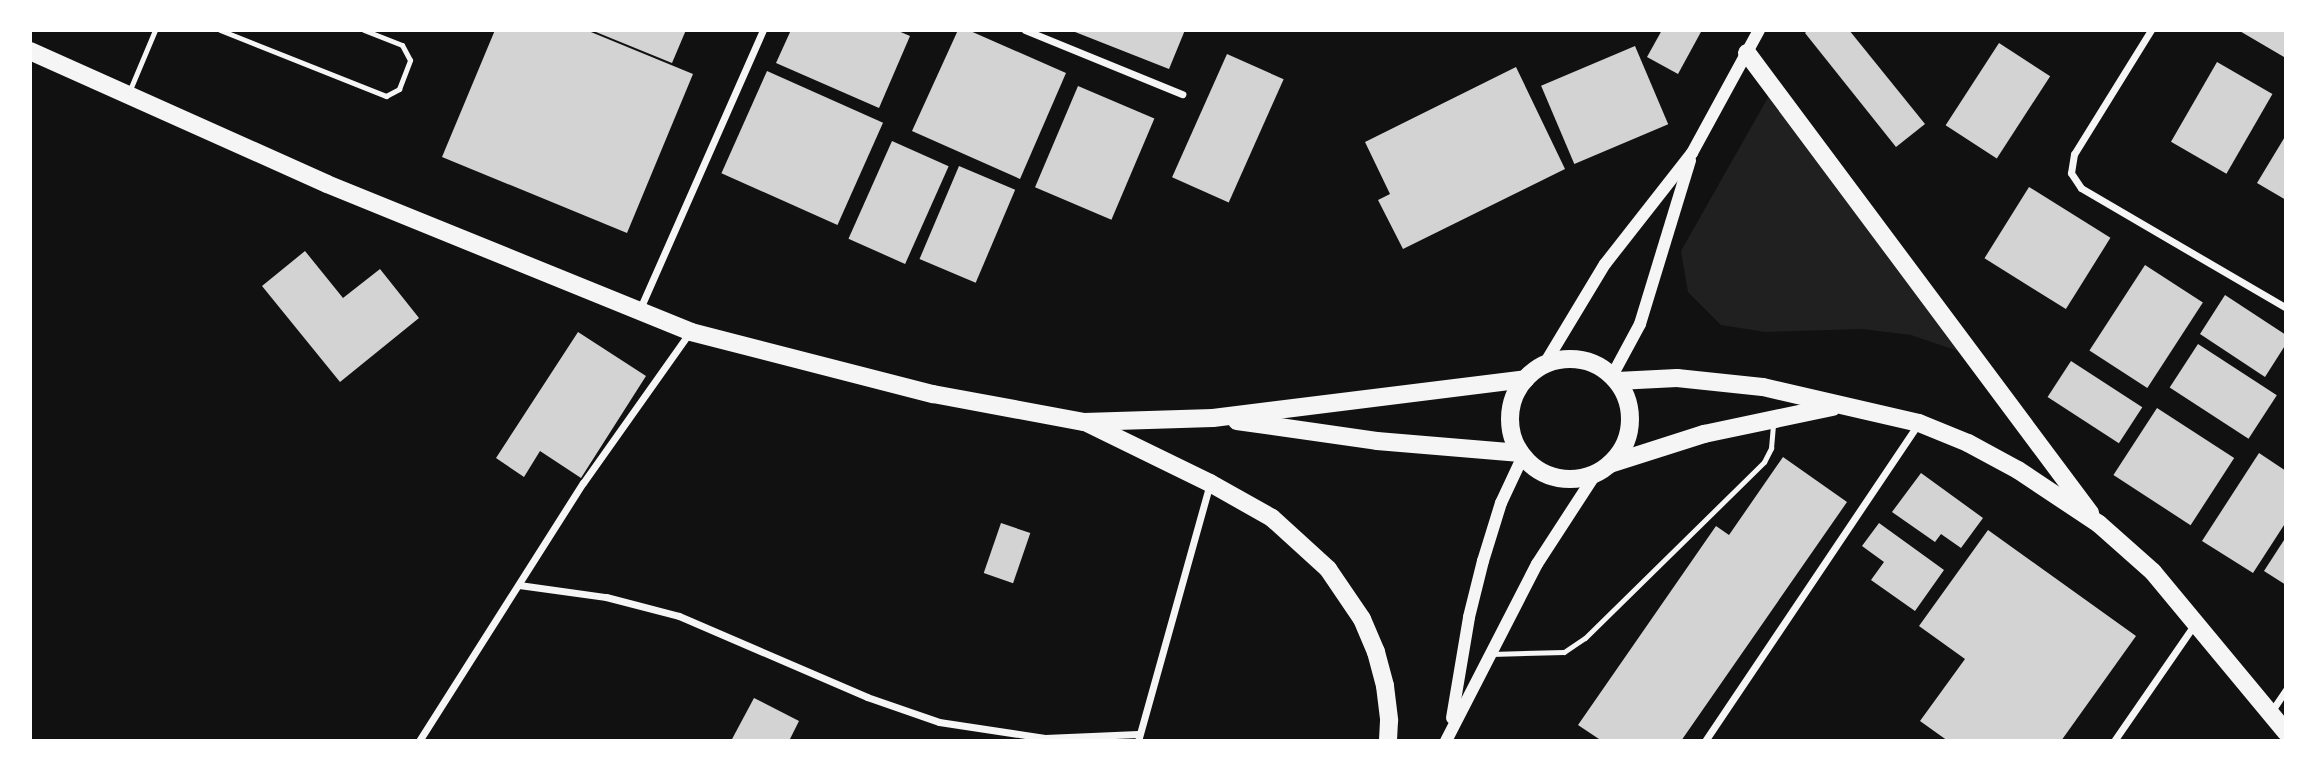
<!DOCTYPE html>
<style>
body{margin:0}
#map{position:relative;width:2316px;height:771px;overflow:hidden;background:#111;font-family:Figtree,sans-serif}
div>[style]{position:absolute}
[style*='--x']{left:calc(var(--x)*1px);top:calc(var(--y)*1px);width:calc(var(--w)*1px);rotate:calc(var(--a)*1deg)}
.green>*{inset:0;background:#202020}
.building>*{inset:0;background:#d3d3d3;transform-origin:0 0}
.service>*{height:5px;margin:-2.5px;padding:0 2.5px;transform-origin:2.5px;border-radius:2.5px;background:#f5f5f5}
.minor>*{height:7px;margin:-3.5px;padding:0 3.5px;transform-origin:3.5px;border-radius:3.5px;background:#f5f5f5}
.tertiary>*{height:12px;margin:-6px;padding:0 6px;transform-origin:6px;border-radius:6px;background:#f5f5f5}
.primary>*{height:18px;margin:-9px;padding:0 9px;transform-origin:9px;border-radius:9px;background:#f5f5f5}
.primary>.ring{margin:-9px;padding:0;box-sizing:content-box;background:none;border:18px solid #f5f5f5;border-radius:50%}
span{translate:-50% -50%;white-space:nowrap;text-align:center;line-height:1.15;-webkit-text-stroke:5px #fff;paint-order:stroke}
.frame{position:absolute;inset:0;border:32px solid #fff;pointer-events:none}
</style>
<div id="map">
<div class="green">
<div style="clip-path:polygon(1770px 94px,1961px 352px,1911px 335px,1862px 329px,1765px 332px,1721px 325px,1688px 292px,1681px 251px)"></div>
</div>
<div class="building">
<div style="clip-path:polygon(495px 30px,586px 30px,693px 74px,627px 233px,442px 157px)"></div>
<div style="clip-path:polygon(591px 30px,686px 30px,672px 63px)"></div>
<div style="clip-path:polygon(791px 30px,896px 30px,910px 36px,879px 108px,776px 63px)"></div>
<div style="clip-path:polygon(958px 30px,968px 30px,1066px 73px,1020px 179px,912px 131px)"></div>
<div style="clip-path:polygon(1070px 30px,1185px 30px,1169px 69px)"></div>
<div style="clip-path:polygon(1662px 30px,1702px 30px,1678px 74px,1647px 57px)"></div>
<div style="clip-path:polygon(1808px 30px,1849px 30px,1925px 124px,1896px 147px,1805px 33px)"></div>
<div style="clip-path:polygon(2238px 30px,2286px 30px,2286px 54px,2284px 57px)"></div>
<div style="left:1999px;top:43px;width:61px;height:98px;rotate:33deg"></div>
<div style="left:1635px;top:46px;width:85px;height:102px;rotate:67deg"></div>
<div style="left:1227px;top:54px;width:62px;height:135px;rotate:24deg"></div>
<div style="left:2217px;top:62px;width:64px;height:92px;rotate:30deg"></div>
<div style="clip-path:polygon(1516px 67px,1565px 169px,1403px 249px,1378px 200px,1390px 194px,1365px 142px)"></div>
<div style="left:767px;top:71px;width:127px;height:112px;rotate:24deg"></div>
<div style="left:1078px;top:86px;width:83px;height:110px;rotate:23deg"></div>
<div style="clip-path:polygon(2286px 135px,2286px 200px,2257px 183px)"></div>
<div style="left:892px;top:141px;width:62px;height:107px;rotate:24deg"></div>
<div style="left:959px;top:166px;width:61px;height:101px;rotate:23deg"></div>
<div style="left:2029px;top:187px;width:96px;height:84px;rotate:32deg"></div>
<div style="clip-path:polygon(305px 251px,343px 298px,380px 269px,419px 318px,340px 382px,262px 286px)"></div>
<div style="left:2145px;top:265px;width:69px;height:102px;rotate:33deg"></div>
<div style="clip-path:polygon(2225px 295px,2286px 335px,2286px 344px,2265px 377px,2200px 334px)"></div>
<div style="clip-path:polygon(578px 332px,646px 376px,581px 478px,540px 451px,524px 477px,496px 458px)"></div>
<div style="left:2198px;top:344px;width:94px;height:52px;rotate:33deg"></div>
<div style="left:2071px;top:361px;width:85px;height:43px;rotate:33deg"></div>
<div style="left:2157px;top:408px;width:92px;height:80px;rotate:33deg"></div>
<div style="clip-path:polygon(2259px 453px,2286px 471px,2286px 522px,2253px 573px,2202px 541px)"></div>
<div style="clip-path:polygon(1783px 457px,1847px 502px,1681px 741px,1602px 741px,1578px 725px,1716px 526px,1729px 535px)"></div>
<div style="clip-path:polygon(1921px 473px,1983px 518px,1961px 548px,1941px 534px,1935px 542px,1892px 512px)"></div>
<div style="left:1001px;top:523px;width:31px;height:53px;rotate:19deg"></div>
<div style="clip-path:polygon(1879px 523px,1944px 570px,1915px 611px,1871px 580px,1884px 562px,1862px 546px)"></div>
<div style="clip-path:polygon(1988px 530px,2136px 636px,2061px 741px,1948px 741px,1920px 721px,1965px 659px,1919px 626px)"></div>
<div style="clip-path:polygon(2286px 537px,2286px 585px,2264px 571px)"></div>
<div style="clip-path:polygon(754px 698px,799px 721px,789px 741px,731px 741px)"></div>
</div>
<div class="service">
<div style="--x:220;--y:30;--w:179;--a:21.7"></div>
<div style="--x:386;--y:96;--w:15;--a:-28"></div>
<div style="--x:399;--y:89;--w:31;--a:-69"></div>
<div style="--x:410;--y:60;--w:17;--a:-118"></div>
<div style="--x:402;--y:45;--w:41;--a:-158.5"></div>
<div style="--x:129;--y:92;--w:67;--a:-67.2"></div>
<div style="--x:1491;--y:654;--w:73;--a:-1.6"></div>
<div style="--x:1564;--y:652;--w:25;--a:-34"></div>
<div style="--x:1585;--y:638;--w:251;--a:-44.5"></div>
<div style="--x:1764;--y:462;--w:16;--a:-63"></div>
<div style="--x:1771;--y:448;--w:24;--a:-85"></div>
</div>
<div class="minor">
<div style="--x:1025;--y:30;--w:170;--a:22.2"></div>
<div style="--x:2151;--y:30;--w:146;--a:121.8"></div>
<div style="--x:2074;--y:154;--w:19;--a:99"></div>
<div style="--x:2071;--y:173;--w:18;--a:56"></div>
<div style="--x:2081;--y:188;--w:238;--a:30.3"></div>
<div style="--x:639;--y:311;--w:307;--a:-66.2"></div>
<div style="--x:519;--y:585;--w:88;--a:7.9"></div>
<div style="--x:606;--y:597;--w:75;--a:14.6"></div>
<div style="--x:679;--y:616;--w:205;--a:23.3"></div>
<div style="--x:867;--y:697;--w:76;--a:19.1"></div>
<div style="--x:939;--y:722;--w:107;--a:8.6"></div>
<div style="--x:1045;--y:738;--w:93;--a:-2.5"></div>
<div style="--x:2271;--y:712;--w:27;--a:-56"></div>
<div style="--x:419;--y:741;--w:306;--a:-57.6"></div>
<div style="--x:583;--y:483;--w:185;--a:-54.7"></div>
<div style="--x:1138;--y:741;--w:268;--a:-74.4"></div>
<div style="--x:1705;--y:741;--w:382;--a:-56.1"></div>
<div style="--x:2114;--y:741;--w:141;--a:-55.4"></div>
</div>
<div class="tertiary">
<div style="--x:1544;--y:365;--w:118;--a:-58.9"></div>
<div style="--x:1605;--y:264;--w:141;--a:-51.9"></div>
<div style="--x:1692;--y:153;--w:140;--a:-61.4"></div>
<div style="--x:1612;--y:376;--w:59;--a:-61.7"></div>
<div style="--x:1640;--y:324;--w:171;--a:-73"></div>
<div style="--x:1452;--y:718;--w:102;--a:-80.4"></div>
<div style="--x:1469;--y:617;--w:58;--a:-76"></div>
<div style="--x:1483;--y:561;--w:61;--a:-72.8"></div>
<div style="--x:1501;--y:503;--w:52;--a:-64.9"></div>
<div style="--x:1446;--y:741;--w:199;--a:-62.8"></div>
<div style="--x:1537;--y:564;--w:108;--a:-57"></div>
</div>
<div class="primary">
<div style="--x:30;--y:51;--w:325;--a:24.1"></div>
<div style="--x:327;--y:184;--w:393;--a:22.1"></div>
<div style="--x:691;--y:332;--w:250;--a:14.4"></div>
<div style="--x:933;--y:394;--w:154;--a:10.5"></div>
<div style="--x:1084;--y:422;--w:129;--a:-1.8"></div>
<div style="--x:1213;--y:418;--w:315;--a:-7.1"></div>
<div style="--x:1747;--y:53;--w:574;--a:53.29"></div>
<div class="ring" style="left:1510px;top:359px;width:102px;height:102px"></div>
<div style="--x:1617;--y:381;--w:60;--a:-2.9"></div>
<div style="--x:1677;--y:378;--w:86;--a:6"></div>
<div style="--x:1763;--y:387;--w:160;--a:13"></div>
<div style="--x:1919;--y:423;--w:53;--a:22.2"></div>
<div style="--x:1968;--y:443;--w:57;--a:28.4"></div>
<div style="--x:2018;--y:470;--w:97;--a:33.7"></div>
<div style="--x:2099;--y:524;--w:72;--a:41.6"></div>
<div style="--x:2153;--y:572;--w:208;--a:50.3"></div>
<div style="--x:1237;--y:421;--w:141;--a:8.1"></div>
<div style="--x:1377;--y:441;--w:144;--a:4.8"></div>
<div style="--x:1087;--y:423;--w:137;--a:26"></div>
<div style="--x:1210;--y:483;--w:71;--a:29.4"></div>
<div style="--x:1272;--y:518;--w:76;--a:42.3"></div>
<div style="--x:1328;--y:569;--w:60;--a:55.8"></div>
<div style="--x:1362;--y:619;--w:36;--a:67"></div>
<div style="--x:1376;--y:652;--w:35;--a:75"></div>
<div style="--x:1385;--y:686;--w:35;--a:83"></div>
<div style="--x:1389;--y:721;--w:20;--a:93"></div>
<div style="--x:1610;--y:464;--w:99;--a:-17.7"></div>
<div style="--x:1704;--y:434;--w:131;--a:-11.9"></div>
</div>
<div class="frame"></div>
</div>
